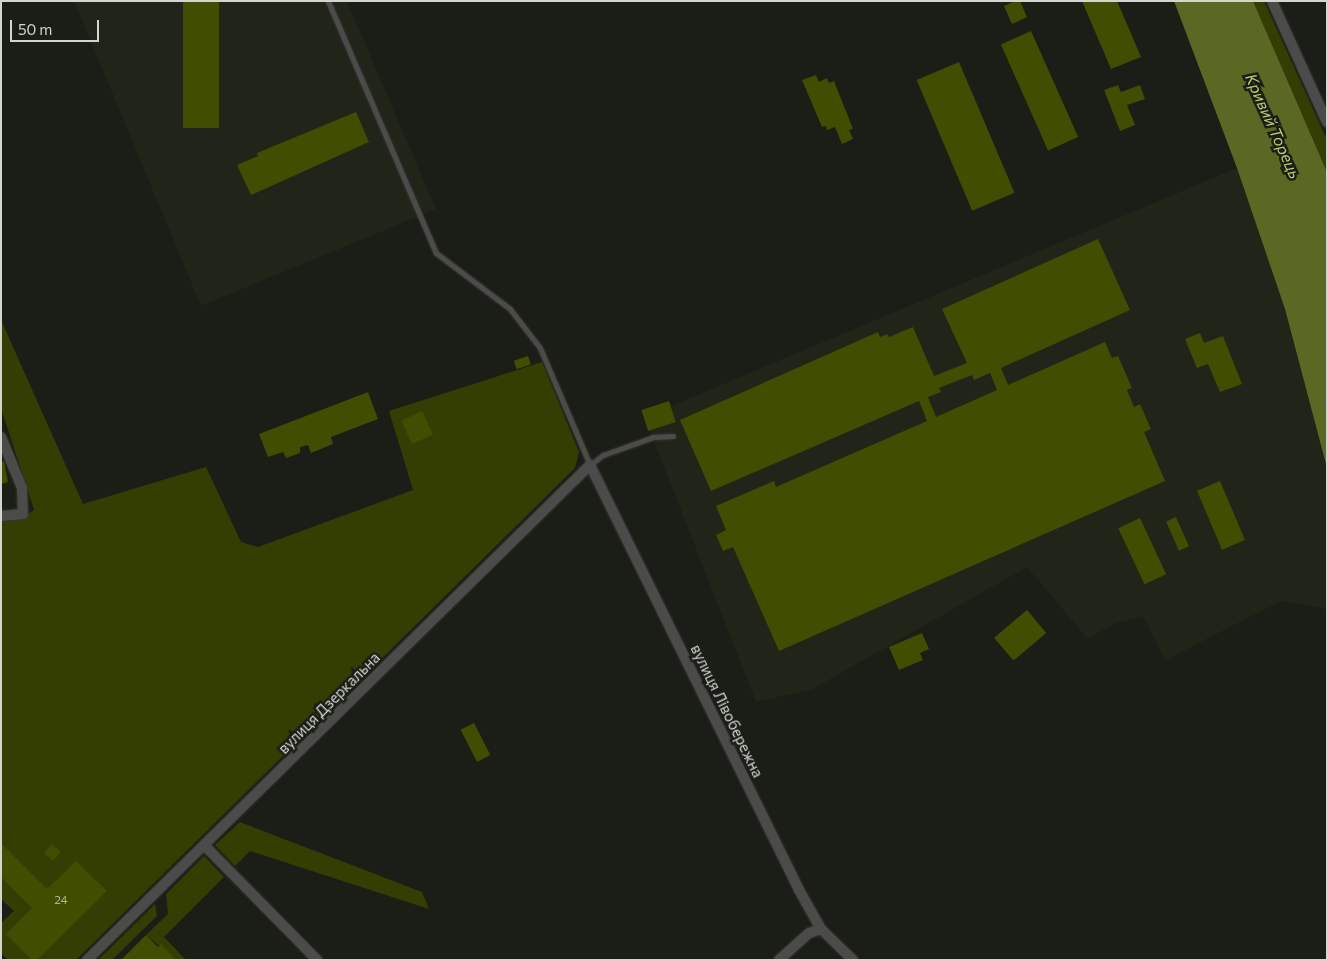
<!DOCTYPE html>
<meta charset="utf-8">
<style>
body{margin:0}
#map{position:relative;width:1328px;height:961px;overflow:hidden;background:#1b1d17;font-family:Commissioner,sans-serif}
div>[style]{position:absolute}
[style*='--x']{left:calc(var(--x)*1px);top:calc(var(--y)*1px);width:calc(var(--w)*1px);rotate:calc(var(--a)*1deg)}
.built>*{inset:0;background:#212418}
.green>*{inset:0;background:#343e02}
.water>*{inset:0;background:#5a6823}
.building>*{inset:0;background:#414d00;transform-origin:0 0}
.roads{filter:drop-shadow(0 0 1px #353731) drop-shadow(0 0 1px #353731)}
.service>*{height:5px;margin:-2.5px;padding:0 2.5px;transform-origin:2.5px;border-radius:2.5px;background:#4b4c49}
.minor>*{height:10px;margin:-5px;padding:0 5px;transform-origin:5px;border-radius:5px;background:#4b4c49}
span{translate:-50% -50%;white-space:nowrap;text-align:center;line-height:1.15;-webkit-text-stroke:5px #1b1d17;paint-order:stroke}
.number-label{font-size:12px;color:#aeb39c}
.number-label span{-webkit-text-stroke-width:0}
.street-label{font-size:15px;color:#d3d5d0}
.water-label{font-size:16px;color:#bacf6f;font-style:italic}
.frame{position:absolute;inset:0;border:2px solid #d3d5d0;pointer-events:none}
.scale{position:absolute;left:10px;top:20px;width:89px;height:22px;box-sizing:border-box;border:2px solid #d3d5d0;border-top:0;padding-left:6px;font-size:15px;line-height:18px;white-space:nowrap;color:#d3d5d0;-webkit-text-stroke:4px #1b1d17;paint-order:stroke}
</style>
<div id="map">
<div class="built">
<div style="clip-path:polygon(74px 1px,347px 1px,436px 209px,201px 306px)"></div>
<div style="clip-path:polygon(1237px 168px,1285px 309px,1327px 468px,1327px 609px,1282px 601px,1165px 660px,1143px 616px,1114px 624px,1088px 639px,1027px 567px,813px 689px,756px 702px,642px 411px,669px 401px,671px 406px)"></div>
</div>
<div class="green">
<div style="clip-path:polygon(1253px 1px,1264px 1px,1327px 140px,1327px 172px)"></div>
<div style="clip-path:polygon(1px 320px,83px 504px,206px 467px,241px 542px,258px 547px,413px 490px,389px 411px,542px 362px,579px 452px,575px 468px,76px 960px,8px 960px,1px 953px,1px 923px,14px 911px,1px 899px,1px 520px,23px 517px,34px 510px,1px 408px)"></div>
<div style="clip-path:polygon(240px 822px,422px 892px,429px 909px,250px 851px,235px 866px,215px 845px)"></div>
<div style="clip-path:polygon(204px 856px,224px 877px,164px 937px,186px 960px,176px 960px,146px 935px,168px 914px,166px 894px)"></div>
<div style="clip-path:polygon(155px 904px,157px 916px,112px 960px,98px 960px)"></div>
</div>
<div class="water">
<div style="clip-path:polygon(1174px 1px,1253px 1px,1327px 172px,1327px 468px,1285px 309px,1237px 168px)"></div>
</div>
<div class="building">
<div style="left:183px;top:1px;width:36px;height:127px"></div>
<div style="clip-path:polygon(1015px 1px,1020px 1px,1027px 17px,1012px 24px,1004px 6px)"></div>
<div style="clip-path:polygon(1082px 1px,1117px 1px,1141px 57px,1111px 69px)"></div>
<div style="left:1031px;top:31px;width:116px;height:33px;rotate:66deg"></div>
<div style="left:959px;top:62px;width:142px;height:46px;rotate:67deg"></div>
<div style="clip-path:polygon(816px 75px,819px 82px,827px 78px,829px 83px,834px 81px,853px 129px,849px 130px,853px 139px,842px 144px,835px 127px,827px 130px,826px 126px,822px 127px,802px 80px)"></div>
<div style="clip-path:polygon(1118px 85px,1121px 92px,1140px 85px,1145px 99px,1127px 105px,1135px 125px,1120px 131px,1104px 90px)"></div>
<div style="clip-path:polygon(356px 112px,369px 142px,251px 195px,237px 165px,258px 156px,257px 153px)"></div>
<div style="clip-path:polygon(evenodd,1098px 239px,1130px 310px,1001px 368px,1008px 385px,1105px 342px,1112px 358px,1118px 356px,1132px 388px,1127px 390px,1134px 407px,1140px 404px,1151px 429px,1144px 432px,1165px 481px,779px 651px,733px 547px,723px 551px,716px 535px,726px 530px,716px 506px,774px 481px,776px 487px,927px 421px,919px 401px,711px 491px,680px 420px,878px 332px,880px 337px,887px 334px,889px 337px,913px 327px,934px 376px,967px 363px,942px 309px,1098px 239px,990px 373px,997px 390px,936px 417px,928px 397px,941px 392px,939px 388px,972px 375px,974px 380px,990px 373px)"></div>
<div style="clip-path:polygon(1200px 333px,1204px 343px,1223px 336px,1242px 384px,1220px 392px,1208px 364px,1197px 368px,1185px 339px)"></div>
<div style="left:528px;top:356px;width:9px;height:15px;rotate:72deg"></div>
<div style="clip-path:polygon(368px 392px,378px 419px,331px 437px,333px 444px,311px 453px,308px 445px,300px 447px,300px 453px,286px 458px,283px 452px,268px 457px,259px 434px)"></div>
<div style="left:669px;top:401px;width:22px;height:29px;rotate:72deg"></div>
<div style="left:422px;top:411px;width:26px;height:23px;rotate:65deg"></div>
<div style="clip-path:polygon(4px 461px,8px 482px,1px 484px,1px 462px)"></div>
<div style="left:1220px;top:481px;width:64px;height:25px;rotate:67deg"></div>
<div style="left:1176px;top:517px;width:32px;height:11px;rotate:66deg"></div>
<div style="left:1140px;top:518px;width:62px;height:24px;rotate:65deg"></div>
<div style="left:1027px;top:610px;width:30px;height:43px;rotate:50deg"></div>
<div style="clip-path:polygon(922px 633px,929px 649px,920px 653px,923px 660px,899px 670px,889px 647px)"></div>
<div style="left:474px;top:723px;width:36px;height:15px;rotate:63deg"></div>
<div style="clip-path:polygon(1px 843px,47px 889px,76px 861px,107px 891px,37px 960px,32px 960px,6px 934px,32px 908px,1px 877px)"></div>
<div style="left:52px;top:844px;width:12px;height:12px;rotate:42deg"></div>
<div style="clip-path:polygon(146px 935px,158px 947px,161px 944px,176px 960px,121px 960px)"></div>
</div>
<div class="roads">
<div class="service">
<div style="--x:328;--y:1;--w:274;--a:66.8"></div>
<div style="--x:436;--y:253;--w:93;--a:37.1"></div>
<div style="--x:510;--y:309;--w:49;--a:52.4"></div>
<div style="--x:540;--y:348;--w:127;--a:66.9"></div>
<div style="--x:590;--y:465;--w:16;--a:-38"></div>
<div style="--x:603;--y:455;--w:53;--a:-19.8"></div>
<div style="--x:653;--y:437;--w:20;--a:-3"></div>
</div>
<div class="minor">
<div style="--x:1272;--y:1;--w:133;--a:65.6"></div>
<div style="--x:1;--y:437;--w:55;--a:67.6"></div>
<div style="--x:22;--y:488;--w:26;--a:88"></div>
<div style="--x:23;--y:514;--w:22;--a:175"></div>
<div style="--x:205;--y:846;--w:160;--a:45.5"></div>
<div style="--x:87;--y:960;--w:706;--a:-44.54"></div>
<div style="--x:590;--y:465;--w:474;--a:63.8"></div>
<div style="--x:799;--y:890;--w:45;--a:60.6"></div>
<div style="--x:821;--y:929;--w:45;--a:44.1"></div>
<div style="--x:779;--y:960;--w:40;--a:-42"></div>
<div style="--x:809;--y:933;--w:13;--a:-18"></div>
</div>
</div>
<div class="number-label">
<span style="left:61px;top:900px">24</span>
</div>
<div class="street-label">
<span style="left:329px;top:703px;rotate:-45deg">вулиця Дзеркальна</span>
<span style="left:727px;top:711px;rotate:64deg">вулиця Лівобережна</span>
</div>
<div class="water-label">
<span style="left:1273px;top:126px;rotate:66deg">Кривий Торець</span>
</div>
<div class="frame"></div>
<div class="scale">50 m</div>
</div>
